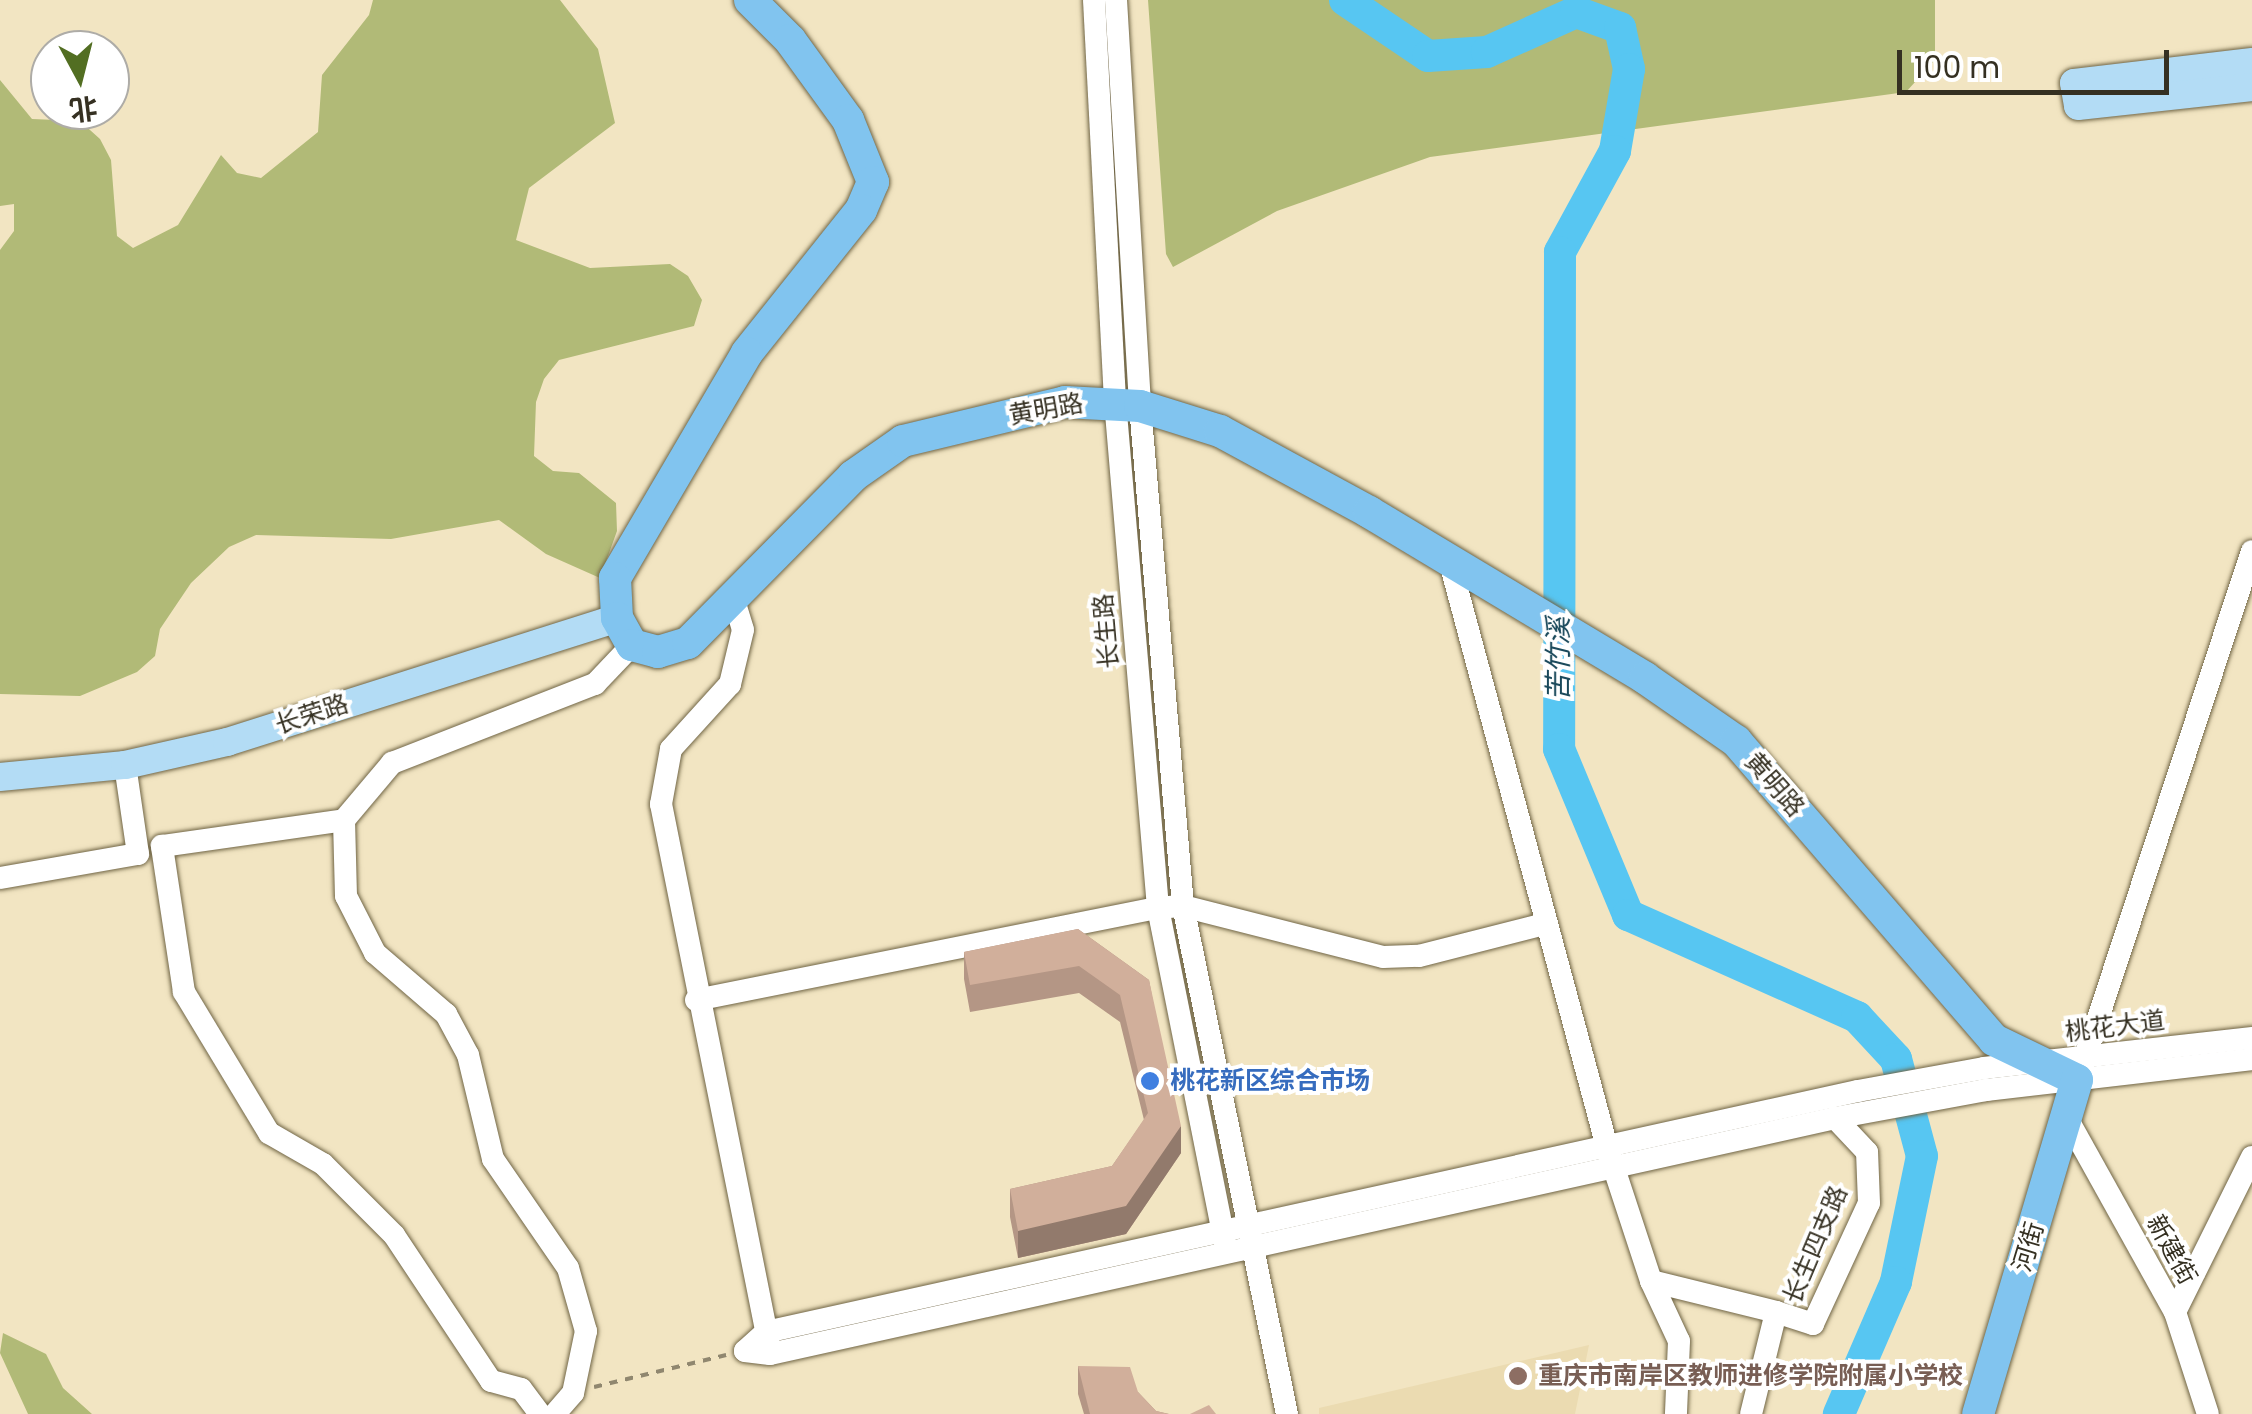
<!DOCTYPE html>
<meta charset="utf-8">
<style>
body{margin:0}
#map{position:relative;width:2252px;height:1414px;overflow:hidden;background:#f2e5c2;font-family:Poppins,"Noto Sans SC",sans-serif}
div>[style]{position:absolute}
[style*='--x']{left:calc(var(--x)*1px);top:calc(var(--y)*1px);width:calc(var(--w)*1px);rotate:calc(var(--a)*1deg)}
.built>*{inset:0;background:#ebdbb1}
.green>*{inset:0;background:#b1ba77}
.river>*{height:32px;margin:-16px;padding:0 16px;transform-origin:16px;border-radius:16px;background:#57c6f2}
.path>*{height:4px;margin-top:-2px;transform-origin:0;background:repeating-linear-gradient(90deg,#90876f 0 8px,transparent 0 16px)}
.roads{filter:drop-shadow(0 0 2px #706545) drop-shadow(0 0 2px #706545)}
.minor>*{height:22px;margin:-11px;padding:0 11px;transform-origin:11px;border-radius:11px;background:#fff}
.major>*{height:28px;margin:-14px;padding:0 14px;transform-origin:14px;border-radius:14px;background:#b3dcf5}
.highway>*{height:32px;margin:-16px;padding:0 16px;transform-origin:16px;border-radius:16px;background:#81c4ef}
.wall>*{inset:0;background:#b49685}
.shaded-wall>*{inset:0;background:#927a6c}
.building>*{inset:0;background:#d1af9b}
.dots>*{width:28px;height:28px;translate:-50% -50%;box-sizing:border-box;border:5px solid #fff;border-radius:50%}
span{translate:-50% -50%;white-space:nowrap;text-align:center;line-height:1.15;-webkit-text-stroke:8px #fff;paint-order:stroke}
.street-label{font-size:25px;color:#353022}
.shop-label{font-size:25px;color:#366cbe;font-weight:700}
.left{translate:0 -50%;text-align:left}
.education-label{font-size:25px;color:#785e54;font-weight:700}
.water-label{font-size:28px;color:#1a495b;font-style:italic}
.north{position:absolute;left:30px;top:30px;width:100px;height:100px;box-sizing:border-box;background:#fff;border:2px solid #aeaca7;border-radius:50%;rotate:173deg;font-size:28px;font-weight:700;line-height:40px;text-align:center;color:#353022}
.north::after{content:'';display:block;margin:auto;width:35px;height:45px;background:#526e22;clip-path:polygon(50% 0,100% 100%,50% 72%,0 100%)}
.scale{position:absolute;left:1897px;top:50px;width:272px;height:45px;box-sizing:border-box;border:5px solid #353022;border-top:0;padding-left:12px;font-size:30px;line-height:35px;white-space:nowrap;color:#353022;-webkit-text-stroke:8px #fff;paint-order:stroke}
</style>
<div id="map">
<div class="built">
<div style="clip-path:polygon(1589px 1345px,1575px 1414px,1319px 1414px,1319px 1408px)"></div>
</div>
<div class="green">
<div style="clip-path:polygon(373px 0,560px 0,598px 49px,615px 123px,529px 188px,516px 240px,590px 268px,670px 264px,688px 276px,702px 300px,694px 326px,559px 360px,544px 379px,536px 402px,534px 456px,553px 471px,579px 473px,616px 503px,617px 531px,600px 578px,546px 554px,499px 520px,391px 539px,256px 535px,229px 547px,191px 583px,160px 629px,155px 656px,137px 672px,80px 696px,0 694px,0 250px,14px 231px,14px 204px,0 206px,0 80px,32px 119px,80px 121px,100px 139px,111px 160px,117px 236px,133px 248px,178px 225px,221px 155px,237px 173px,261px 178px,318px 132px,322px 75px,369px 15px)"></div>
<div style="clip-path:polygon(1148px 0,1935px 0,1935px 60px,1906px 92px,1430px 157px,1277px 211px,1173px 267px,1166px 254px)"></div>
<div style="clip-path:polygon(3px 1333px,46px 1354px,63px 1388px,92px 1414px,28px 1414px,0 1353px)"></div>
</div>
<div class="river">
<div style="--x:1345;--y:0;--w:100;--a:34"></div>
<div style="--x:1428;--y:56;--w:59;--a:-3.9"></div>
<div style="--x:1487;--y:52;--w:98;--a:-24.2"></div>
<div style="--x:1576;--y:12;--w:47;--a:20"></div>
<div style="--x:1620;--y:28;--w:42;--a:77.6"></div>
<div style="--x:1629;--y:69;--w:83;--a:99.7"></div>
<div style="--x:1615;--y:151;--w:115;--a:118.6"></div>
<div style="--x:1560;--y:252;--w:497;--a:90.1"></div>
<div style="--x:1559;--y:749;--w:180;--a:67.4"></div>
<div style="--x:1628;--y:915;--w:251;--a:24"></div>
<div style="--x:1857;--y:1017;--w:57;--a:47.1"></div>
<div style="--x:1896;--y:1059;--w:100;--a:75"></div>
<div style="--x:1922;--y:1156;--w:129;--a:101.7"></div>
<div style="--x:1896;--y:1282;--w:144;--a:113.4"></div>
</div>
<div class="path">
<div style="--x:594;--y:1387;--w:136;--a:-13.6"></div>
</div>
<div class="roads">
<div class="minor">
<div style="--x:1094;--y:0;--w:402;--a:87"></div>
<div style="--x:1115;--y:401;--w:509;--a:85.15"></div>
<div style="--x:1158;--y:908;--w:342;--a:78.7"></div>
<div style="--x:1116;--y:0;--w:407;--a:86.6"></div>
<div style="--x:1140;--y:406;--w:502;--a:85.08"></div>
<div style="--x:1183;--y:906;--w:519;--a:78.43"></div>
<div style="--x:1449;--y:559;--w:609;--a:74.96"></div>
<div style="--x:1607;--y:1147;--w:141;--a:71.8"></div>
<div style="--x:1651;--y:1281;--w:66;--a:65"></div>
<div style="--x:1679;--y:1341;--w:73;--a:92.4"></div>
<div style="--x:733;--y:597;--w:34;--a:73"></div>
<div style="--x:743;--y:630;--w:56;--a:103.5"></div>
<div style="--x:730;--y:684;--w:88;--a:132.2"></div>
<div style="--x:671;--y:749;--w:56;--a:100.3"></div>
<div style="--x:661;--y:804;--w:552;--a:78.71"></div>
<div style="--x:344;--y:820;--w:76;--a:88.5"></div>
<div style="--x:346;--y:896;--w:64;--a:63"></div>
<div style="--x:375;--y:953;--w:94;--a:40.7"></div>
<div style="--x:446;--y:1014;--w:47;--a:61.8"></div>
<div style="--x:468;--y:1055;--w:107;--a:76.5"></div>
<div style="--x:493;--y:1159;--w:132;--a:55.5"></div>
<div style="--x:568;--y:1268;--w:66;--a:74.1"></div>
<div style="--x:586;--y:1331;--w:63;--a:101.8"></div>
<div style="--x:573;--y:1393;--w:28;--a:131"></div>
<div style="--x:0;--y:878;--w:140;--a:-9.9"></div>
<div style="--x:138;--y:854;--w:90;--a:-98.3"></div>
<div style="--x:696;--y:1000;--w:471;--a:-11.3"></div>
<div style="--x:1158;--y:908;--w:25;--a:-5"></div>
<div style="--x:1183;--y:906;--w:206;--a:14.3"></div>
<div style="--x:1383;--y:957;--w:36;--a:-2"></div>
<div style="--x:1419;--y:956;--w:130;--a:-14.3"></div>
<div style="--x:2082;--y:1067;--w:543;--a:-71.77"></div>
<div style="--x:2068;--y:1120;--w:220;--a:60.9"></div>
<div style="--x:2175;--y:1312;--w:107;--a:72.1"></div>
<div style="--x:1651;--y:1281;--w:129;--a:13.9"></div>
<div style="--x:2175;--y:1312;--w:173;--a:-63.6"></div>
<div style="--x:745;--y:1351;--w:28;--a:-42"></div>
<div style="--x:766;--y:1332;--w:1118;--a:-12.45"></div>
<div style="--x:1858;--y:1091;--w:128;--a:-10.3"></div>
<div style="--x:1984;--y:1068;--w:270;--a:-6.4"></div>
<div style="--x:745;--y:1351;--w:25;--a:7"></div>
<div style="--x:770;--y:1354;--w:1091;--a:-12.49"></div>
<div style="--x:1835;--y:1118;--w:154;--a:-10.5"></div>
<div style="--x:1986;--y:1090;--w:268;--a:-6.6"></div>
<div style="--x:540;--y:1414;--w:31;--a:-127"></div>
<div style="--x:521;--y:1389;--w:31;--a:-165"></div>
<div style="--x:491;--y:1381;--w:175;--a:-123.6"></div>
<div style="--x:394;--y:1235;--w:100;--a:-135"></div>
<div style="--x:323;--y:1164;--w:62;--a:-150.1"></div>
<div style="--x:269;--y:1133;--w:165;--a:-121.1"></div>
<div style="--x:184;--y:992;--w:148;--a:-98.6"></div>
<div style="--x:162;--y:846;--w:184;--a:-8.1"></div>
<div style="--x:344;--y:820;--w:75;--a:-49.9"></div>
<div style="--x:392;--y:763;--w:218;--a:-21.3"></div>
<div style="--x:595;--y:684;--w:54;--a:-46.5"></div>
<div style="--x:1751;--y:1414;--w:105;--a:-76.2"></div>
<div style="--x:1776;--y:1312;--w:39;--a:18"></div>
<div style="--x:1813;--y:1324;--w:133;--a:-65.2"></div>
<div style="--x:1869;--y:1203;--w:51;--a:-92.2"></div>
<div style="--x:1867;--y:1152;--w:47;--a:-133.3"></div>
</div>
<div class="major">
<div style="--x:2252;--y:62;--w:179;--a:173.3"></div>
<div style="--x:2074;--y:83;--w:23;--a:80"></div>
<div style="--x:2078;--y:106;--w:175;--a:-6.2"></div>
<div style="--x:0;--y:777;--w:126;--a:-5.5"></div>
<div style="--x:125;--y:765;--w:105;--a:-12.7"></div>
<div style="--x:227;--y:742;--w:409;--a:-17.6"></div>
</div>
<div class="highway">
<div style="--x:750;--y:0;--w:57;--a:45"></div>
<div style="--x:790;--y:40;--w:99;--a:54.1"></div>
<div style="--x:848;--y:120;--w:67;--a:68"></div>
<div style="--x:873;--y:182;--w:30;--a:113"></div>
<div style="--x:861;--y:210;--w:183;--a:128.6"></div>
<div style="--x:747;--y:353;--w:261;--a:120.4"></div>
<div style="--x:615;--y:578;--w:40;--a:87.1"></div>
<div style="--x:617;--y:618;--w:31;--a:61"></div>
<div style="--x:632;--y:645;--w:27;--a:15"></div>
<div style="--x:658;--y:652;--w:31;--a:-17"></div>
<div style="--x:688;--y:643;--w:235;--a:-45.3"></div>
<div style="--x:853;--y:476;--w:61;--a:-35"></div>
<div style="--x:903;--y:441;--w:167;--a:-13.5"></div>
<div style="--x:1065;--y:402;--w:75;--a:3.1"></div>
<div style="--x:1140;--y:406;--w:84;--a:17.4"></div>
<div style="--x:1220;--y:431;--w:170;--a:28.5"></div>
<div style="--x:1369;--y:512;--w:322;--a:31"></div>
<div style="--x:1645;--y:678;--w:111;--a:34.7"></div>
<div style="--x:1736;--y:741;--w:395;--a:49.2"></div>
<div style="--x:1994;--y:1040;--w:92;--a:25.7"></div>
<div style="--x:2077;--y:1080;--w:348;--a:106.5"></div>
</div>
</div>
<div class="wall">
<div style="clip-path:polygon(1078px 929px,1149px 980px,1181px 1153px,1126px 1234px,1018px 1258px,1010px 1217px,1010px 1189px,1112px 1166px,1144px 1120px,1120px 1022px,1079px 993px,970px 1012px,964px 979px,964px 952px)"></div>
<div style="clip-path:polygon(1078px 1366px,1138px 1392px,1156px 1411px,1169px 1414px,1084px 1414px,1078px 1394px)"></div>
</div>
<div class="shaded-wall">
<div style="clip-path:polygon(1181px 1126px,1181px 1153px,1126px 1234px,1018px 1258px,1018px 1231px)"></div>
</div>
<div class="building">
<div style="clip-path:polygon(1078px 929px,1149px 980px,1181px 1126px,1126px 1206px,1018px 1231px,1010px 1189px,1112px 1166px,1148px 1113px,1120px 995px,1079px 966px,970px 985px,964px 952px)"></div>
<div style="clip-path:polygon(1078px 1366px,1130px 1367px,1138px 1392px,1156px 1411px,1169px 1414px,1090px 1414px)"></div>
<div style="clip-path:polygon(1209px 1405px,1216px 1414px,1190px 1414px)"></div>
</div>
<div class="dots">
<div style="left:1150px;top:1081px;background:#3f7fe0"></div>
<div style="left:1518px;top:1376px;background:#8d6e63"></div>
</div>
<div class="street-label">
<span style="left:1046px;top:410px;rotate:-10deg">黄明路</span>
<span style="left:1107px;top:631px;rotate:-95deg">长生路</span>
<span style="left:312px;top:715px;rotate:-18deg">长荣路</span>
<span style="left:1774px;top:785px;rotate:49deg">黄明路</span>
<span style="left:2115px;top:1027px;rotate:-7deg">桃花大道</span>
<span style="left:1816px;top:1245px;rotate:-67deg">长生四支路</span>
<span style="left:2029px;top:1247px;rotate:-73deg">河街</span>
<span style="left:2171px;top:1250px;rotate:61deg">新建街</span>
</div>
<div class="shop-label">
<span class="left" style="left:1170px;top:1081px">桃花新区综合市场</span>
</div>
<div class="education-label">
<span class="left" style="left:1538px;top:1376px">重庆市南岸区教师进修学院附属小学校</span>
</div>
<div class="water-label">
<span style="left:1559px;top:659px;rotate:-90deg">苦竹溪</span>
</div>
<div class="north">北</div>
<div class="scale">100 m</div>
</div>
